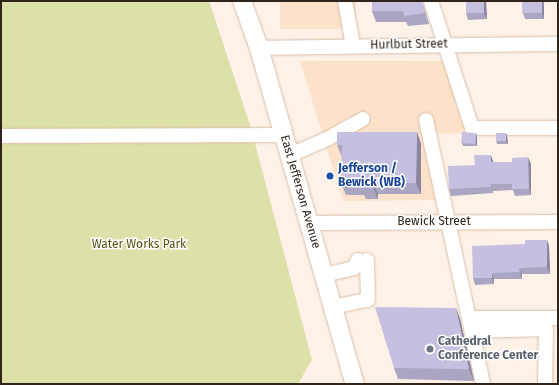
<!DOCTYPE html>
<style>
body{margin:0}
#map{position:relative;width:559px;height:385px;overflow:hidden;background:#fdf1e8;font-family:"Fira Sans",sans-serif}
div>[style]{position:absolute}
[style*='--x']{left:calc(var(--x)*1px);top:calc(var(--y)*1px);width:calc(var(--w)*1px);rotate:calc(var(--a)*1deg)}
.built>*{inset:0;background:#fde2cb;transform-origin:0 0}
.green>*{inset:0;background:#dce0a9}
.roads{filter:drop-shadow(0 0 1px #d9bfa8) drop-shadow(0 0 1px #d9bfa8)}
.minor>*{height:14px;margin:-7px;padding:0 7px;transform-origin:7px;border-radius:7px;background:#fff}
.major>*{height:18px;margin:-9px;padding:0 9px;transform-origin:9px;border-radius:9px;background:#fff}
.wall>*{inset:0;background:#aaa5c1}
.shaded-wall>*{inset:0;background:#8b869d}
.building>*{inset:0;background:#c6c0e0;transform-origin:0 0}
.dots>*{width:11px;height:11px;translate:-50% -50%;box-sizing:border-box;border:2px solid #fff;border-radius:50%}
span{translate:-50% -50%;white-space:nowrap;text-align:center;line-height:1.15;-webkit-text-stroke:3px #fff;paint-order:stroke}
.street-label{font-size:12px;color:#2e241b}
.transit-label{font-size:12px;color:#164399;font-weight:700}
.left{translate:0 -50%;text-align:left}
.park-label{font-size:12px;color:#535613}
.worship-label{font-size:12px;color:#5b616d;font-weight:700}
.frame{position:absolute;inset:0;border:2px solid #2e241b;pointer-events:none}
</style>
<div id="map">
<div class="built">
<div style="left:280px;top:1px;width:76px;height:28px"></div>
<div style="clip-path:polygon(300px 61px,445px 61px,469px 133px,422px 134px,435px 200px,343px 201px)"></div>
</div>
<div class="green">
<div style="clip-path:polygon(1px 1px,209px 1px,251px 128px,312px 360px,298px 384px,1px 384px)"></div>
</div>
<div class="roads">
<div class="minor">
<div style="--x:345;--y:1;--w:46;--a:79.9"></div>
<div style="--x:431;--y:1;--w:133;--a:72.1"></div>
<div style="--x:472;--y:128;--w:86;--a:0"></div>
<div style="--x:259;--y:48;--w:299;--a:-0.8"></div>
<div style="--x:426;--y:120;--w:270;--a:77.8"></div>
<div style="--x:1;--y:136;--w:283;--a:-0.2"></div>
<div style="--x:290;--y:155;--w:40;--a:-23.4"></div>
<div style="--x:327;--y:139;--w:41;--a:-29.1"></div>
<div style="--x:310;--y:223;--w:248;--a:-0.2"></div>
<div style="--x:367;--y:260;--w:40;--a:88.6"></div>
<div style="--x:324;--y:275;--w:31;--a:-13"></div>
<div style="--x:354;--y:268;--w:9;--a:-63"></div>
<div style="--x:333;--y:307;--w:35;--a:-12"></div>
<div style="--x:470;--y:318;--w:88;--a:0"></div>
<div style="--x:472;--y:331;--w:74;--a:-1.5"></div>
<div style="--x:546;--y:329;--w:55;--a:91"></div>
</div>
<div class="major">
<div style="--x:242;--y:1;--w:50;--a:70.1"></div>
<div style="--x:259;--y:48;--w:349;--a:74.1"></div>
</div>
</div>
<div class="wall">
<div style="clip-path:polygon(486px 1px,487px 19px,468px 20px,466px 13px)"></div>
<div style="clip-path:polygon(522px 1px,544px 1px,544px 19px,525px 19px,523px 13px)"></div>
<div style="clip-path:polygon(423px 4px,429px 24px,408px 26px,406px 22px,376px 22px,372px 11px)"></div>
<div style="clip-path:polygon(417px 132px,421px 144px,421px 194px,378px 194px,378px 199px,366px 199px,364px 195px,346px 195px,341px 183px,342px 157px,337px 145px)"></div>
<div style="clip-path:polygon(506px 133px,507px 136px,508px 144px,497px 144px,496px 141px)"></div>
<div style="clip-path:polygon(477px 136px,477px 146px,463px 146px,462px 143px)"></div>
<div style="clip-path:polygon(493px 161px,493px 162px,531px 164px,531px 195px,515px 196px,513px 190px,493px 191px,493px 193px,451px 196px,449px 189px,475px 165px)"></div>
<div style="clip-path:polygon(547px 240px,549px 246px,550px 274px,522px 274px,522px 279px,494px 279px,494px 284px,475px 285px,473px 278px)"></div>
<div style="clip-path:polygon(456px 308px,460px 319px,474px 381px,398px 379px,394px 368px)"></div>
</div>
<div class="shaded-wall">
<div style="clip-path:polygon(484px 1px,486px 1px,487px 19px,484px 13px)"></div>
<div style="clip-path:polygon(542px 1px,544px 1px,544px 19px,542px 13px)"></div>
<div style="clip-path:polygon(417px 132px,421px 144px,421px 194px,416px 183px)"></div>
<div style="clip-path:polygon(476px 133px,477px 136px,477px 146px,476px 143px)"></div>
<div style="clip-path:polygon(506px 133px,507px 136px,508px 144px,506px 141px)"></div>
<div style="clip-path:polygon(491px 155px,493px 161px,493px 169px,491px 162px)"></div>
<div style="clip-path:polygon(528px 157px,531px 164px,531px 195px,529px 189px)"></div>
<div style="clip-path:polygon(373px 183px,378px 194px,378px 199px,373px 187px)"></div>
<div style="clip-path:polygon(547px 240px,549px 246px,550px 274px,547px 267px)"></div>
<div style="clip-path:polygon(519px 268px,522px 274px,522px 279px,520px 272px)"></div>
<div style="clip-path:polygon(492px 273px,494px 279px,494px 284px,492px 278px)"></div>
<div style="clip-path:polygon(456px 308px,460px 319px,474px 381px,469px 369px)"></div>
</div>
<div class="building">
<div style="clip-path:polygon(372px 1px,422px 1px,425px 13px,404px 16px,403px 11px,372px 11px)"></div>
<div style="left:466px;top:1px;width:18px;height:12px"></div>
<div style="left:522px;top:1px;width:20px;height:12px"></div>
<div style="clip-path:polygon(337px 132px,417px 132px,416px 183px,373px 183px,373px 187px,362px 187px,362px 183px,341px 183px,342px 145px,337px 145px)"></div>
<div style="left:462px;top:132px;width:14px;height:11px;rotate:4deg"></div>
<div style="left:496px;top:133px;width:10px;height:8px"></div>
<div style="clip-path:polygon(474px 155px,491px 155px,491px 162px,512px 162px,512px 158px,528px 157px,529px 189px,512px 189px,512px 184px,491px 184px,491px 187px,449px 189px,448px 166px,475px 165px)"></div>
<div style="clip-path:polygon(525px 240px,547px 240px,547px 267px,519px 268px,520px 272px,492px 273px,492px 278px,473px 278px,472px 246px,525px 244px)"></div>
<div style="clip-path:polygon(375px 307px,456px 308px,469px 369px,394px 368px)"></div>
</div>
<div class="dots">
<div style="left:330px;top:176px;background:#1a4fb4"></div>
<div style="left:430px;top:349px;background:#6b7280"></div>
</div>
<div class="street-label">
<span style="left:409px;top:45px;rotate:-1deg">Hurlbut Street</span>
<span style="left:300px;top:192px;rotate:74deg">East Jefferson Avenue</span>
<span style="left:434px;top:222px">Bewick Street</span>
</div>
<div class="transit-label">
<span class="left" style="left:338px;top:176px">Jefferson /<br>Bewick (WB)</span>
</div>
<div class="park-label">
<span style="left:139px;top:245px">Water Works Park</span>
</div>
<div class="worship-label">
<span class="left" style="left:438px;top:349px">Cathedral<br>Conference Center</span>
</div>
<div class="frame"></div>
</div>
